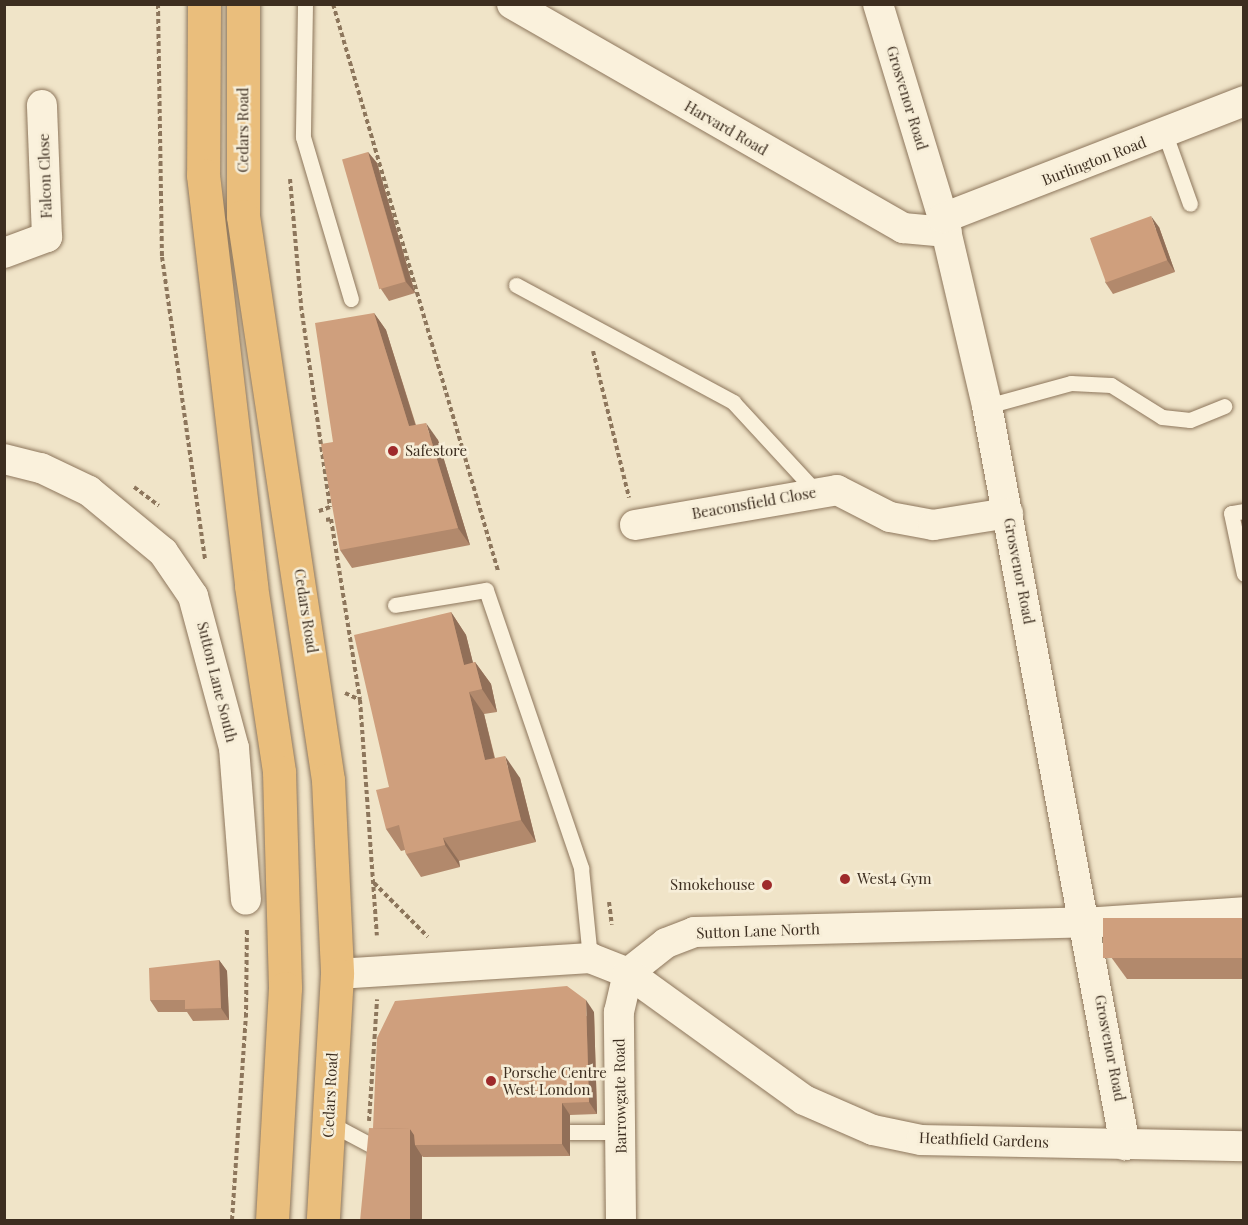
<!DOCTYPE html>
<style>
body{margin:0}
#map{position:relative;width:1248px;height:1225px;overflow:hidden;background:#f0e4c8;font-family:"Playfair Display",serif}
div>[style]{position:absolute}
[style*='--x']{left:calc(var(--x)*1px);top:calc(var(--y)*1px);width:calc(var(--w)*1px);rotate:calc(var(--a)*1deg)}
.path>*{height:4px;margin-top:-2px;transform-origin:0;background:repeating-linear-gradient(90deg,#8d765c 0 4.5px,transparent 0 7.5px)}
.roads{filter:drop-shadow(0 0 2px #8d765c) drop-shadow(0 0 2px #8d765c)}
.service>*{height:15px;margin:-7.5px;padding:0 7.5px;transform-origin:7.5px;border-radius:7.5px;background:#faf1dc}
.minor>*{height:30px;margin:-15px;padding:0 15px;transform-origin:15px;border-radius:15px;background:#faf1dc}
.trunk>*{height:33px;margin:-16.5px;padding:0 16.5px;transform-origin:16.5px;border-radius:16.5px;background:#eabe7c}
.wall>*{inset:0;background:#b2896c}
.shaded-wall>*{inset:0;background:#916f58}
.building>*{inset:0;background:#cf9f7d;transform-origin:0 0}
.dots>*{width:16px;height:16px;translate:-50% -50%;box-sizing:border-box;border:3px solid #f7eed8;border-radius:50%}
span{translate:-50% -50%;white-space:nowrap;text-align:center;line-height:1.15;-webkit-text-stroke:5px #f7eed8;paint-order:stroke}
.street-label{font-size:15px;color:#3d2e20}
.poi-label{font-size:15px;color:#3d2e20}
.left{translate:0 -50%;text-align:left}
.right{translate:-100% -50%;text-align:right}
.frame{position:absolute;inset:0;border:6px solid #3d2e20;pointer-events:none}
</style>
<div id="map">
<div class="path">
<div style="--x:158;--y:4;--w:253;--a:89.1"></div>
<div style="--x:162;--y:257;--w:305;--a:81.9"></div>
<div style="--x:333;--y:4;--w:591;--a:73.77"></div>
<div style="--x:290;--y:179;--w:127;--a:85"></div>
<div style="--x:301;--y:306;--w:203;--a:81.8"></div>
<div style="--x:330;--y:507;--w:12;--a:160"></div>
<div style="--x:593;--y:351;--w:151;--a:76.2"></div>
<div style="--x:134;--y:487;--w:31;--a:37"></div>
<div style="--x:326;--y:520;--w:5;--a:-11"></div>
<div style="--x:331;--y:519;--w:183;--a:80.9"></div>
<div style="--x:345;--y:693;--w:17;--a:25"></div>
<div style="--x:360;--y:700;--w:236;--a:85.9"></div>
<div style="--x:374;--y:883;--w:76;--a:45"></div>
<div style="--x:609;--y:902;--w:23;--a:83"></div>
<div style="--x:369;--y:1121;--w:122;--a:-86.2"></div>
<div style="--x:232;--y:1220;--w:203;--a:-86.1"></div>
<div style="--x:246;--y:1017;--w:89;--a:-89.4"></div>
</div>
<div class="roads">
<div class="service">
<div style="--x:305;--y:4;--w:133;--a:90.9"></div>
<div style="--x:303;--y:137;--w:169;--a:73.5"></div>
<div style="--x:1165;--y:134;--w:74;--a:70.3"></div>
<div style="--x:516;--y:285;--w:247;--a:28.3"></div>
<div style="--x:733;--y:402;--w:121;--a:47.3"></div>
<div style="--x:987;--y:406;--w:87;--a:-15.3"></div>
<div style="--x:1071;--y:383;--w:40;--a:2.9"></div>
<div style="--x:1111;--y:385;--w:60;--a:32.1"></div>
<div style="--x:1162;--y:417;--w:28;--a:6"></div>
<div style="--x:1190;--y:420;--w:37;--a:-22"></div>
<div style="--x:1244;--y:511;--w:13;--a:171"></div>
<div style="--x:1231;--y:513;--w:62;--a:78"></div>
<div style="--x:395;--y:605;--w:92;--a:-9.4"></div>
<div style="--x:486;--y:590;--w:294;--a:71.1"></div>
<div style="--x:581;--y:868;--w:90;--a:84.3"></div>
<div style="--x:329;--y:1123;--w:58;--a:27.9"></div>
<div style="--x:570;--y:1132;--w:52;--a:0"></div>
</div>
<div class="minor">
<div style="--x:512;--y:4;--w:451;--a:29.8"></div>
<div style="--x:903;--y:228;--w:44;--a:5.2"></div>
<div style="--x:878;--y:4;--w:224;--a:73.1"></div>
<div style="--x:943;--y:218;--w:193;--a:76.8"></div>
<div style="--x:987;--y:406;--w:752;--a:79.42"></div>
<div style="--x:943;--y:218;--w:323;--a:-21.2"></div>
<div style="--x:4;--y:253;--w:46;--a:-20.4"></div>
<div style="--x:47;--y:237;--w:132;--a:-92.2"></div>
<div style="--x:4;--y:459;--w:38;--a:14"></div>
<div style="--x:41;--y:468;--w:53;--a:25.6"></div>
<div style="--x:89;--y:491;--w:96;--a:39.5"></div>
<div style="--x:163;--y:552;--w:53;--a:55.7"></div>
<div style="--x:193;--y:596;--w:157;--a:74.9"></div>
<div style="--x:234;--y:748;--w:152;--a:85.5"></div>
<div style="--x:635;--y:525;--w:205;--a:-9.8"></div>
<div style="--x:837;--y:490;--w:59;--a:27"></div>
<div style="--x:890;--y:517;--w:44;--a:10.5"></div>
<div style="--x:933;--y:525;--w:76;--a:-9.1"></div>
<div style="--x:628;--y:973;--w:48;--a:-38.3"></div>
<div style="--x:666;--y:943;--w:30;--a:-21"></div>
<div style="--x:694;--y:932;--w:405;--a:-1.4"></div>
<div style="--x:1099;--y:922;--w:145;--a:-3.9"></div>
<div style="--x:337;--y:974;--w:254;--a:-3.6"></div>
<div style="--x:590;--y:958;--w:41;--a:21.5"></div>
<div style="--x:628;--y:973;--w:217;--a:35.8"></div>
<div style="--x:804;--y:1100;--w:75;--a:23.5"></div>
<div style="--x:873;--y:1130;--w:49;--a:11.8"></div>
<div style="--x:921;--y:1140;--w:323;--a:1.1"></div>
<div style="--x:621;--y:1220;--w:208;--a:-90.6"></div>
<div style="--x:619;--y:1012;--w:40;--a:-77"></div>
</div>
<div class="trunk">
<div style="--x:204;--y:4;--w:171;--a:90.3"></div>
<div style="--x:203;--y:175;--w:414;--a:83.3"></div>
<div style="--x:251;--y:586;--w:188;--a:81.4"></div>
<div style="--x:279;--y:772;--w:216;--a:88.4"></div>
<div style="--x:285;--y:988;--w:232;--a:93.2"></div>
<div style="--x:243;--y:4;--w:212;--a:90"></div>
<div style="--x:243;--y:216;--w:570;--a:81.43"></div>
<div style="--x:328;--y:780;--w:194;--a:87.3"></div>
<div style="--x:337;--y:974;--w:246;--a:93.3"></div>
</div>
</div>
<div class="wall">
<div style="clip-path:polygon(368px 152px,377px 163px,415px 293px,389px 301px,381px 289px)"></div>
<div style="clip-path:polygon(1159px 227px,1175px 272px,1113px 294px,1105px 282px)"></div>
<div style="clip-path:polygon(374px 313px,386px 330px,416px 425px,438px 440px,470px 545px,352px 568px,340px 550px,333px 442px)"></div>
<div style="clip-path:polygon(451px 612px,466px 635px,473px 663px,475px 662px,491px 684px,497px 712px,484px 714px,495px 758px,520px 778px,536px 842px,459px 861px,460px 867px,421px 877px,406px 854px,405px 850px,401px 851px,386px 829px,389px 787px)"></div>
<div style="clip-path:polygon(1244px 919px,1244px 979px,1127px 979px,1111px 957px)"></div>
<div style="clip-path:polygon(219px 960px,227px 971px,229px 1020px,193px 1021px,187px 1012px,158px 1012px,150px 1000px)"></div>
<div style="clip-path:polygon(594px 1012px,597px 1114px,570px 1115px,570px 1156px,423px 1157px,422px 1156px,422px 1221px,373px 1128px)"></div>
</div>
<div class="shaded-wall">
<div style="clip-path:polygon(368px 152px,377px 163px,415px 293px,406px 282px)"></div>
<div style="clip-path:polygon(1151px 216px,1159px 227px,1175px 272px,1167px 260px)"></div>
<div style="clip-path:polygon(374px 313px,386px 330px,421px 443px,409px 426px)"></div>
<div style="clip-path:polygon(426px 423px,438px 440px,470px 545px,458px 528px)"></div>
<div style="clip-path:polygon(451px 612px,466px 635px,479px 687px,464px 665px)"></div>
<div style="clip-path:polygon(475px 662px,491px 684px,497px 712px,482px 689px)"></div>
<div style="clip-path:polygon(469px 692px,484px 714px,500px 782px,485px 760px)"></div>
<div style="clip-path:polygon(505px 756px,520px 778px,536px 842px,521px 820px)"></div>
<div style="clip-path:polygon(443px 838px,459px 861px,460px 867px,445px 845px)"></div>
<div style="clip-path:polygon(219px 960px,227px 971px,229px 1020px,221px 1008px)"></div>
<div style="clip-path:polygon(586px 1000px,594px 1012px,597px 1114px,589px 1102px)"></div>
<div style="clip-path:polygon(562px 1103px,570px 1115px,570px 1156px,562px 1144px)"></div>
<div style="clip-path:polygon(410px 1129px,422px 1145px,415px 1145px,422px 1156px,422px 1221px,410px 1221px)"></div>
</div>
<div class="building">
<div style="left:368px;top:152px;width:135px;height:27px;rotate:74deg"></div>
<div style="left:1151px;top:216px;width:47px;height:65px;rotate:70deg"></div>
<div style="clip-path:polygon(374px 313px,409px 426px,426px 423px,458px 528px,340px 550px,321px 444px,333px 442px,315px 323px)"></div>
<div style="clip-path:polygon(451px 612px,464px 665px,475px 662px,482px 689px,469px 692px,485px 760px,505px 756px,521px 820px,443px 838px,445px 845px,406px 854px,399px 825px,386px 829px,376px 790px,389px 787px,354px 635px)"></div>
<div style="left:1103px;top:918px;width:141px;height:40px"></div>
<div style="clip-path:polygon(219px 960px,221px 1008px,185px 1009px,185px 1000px,150px 1000px,149px 968px)"></div>
<div style="clip-path:polygon(567px 986px,586px 1000px,589px 1102px,562px 1103px,562px 1144px,415px 1145px,414px 1135px,410px 1129px,373px 1128px,377px 1038px,395px 1001px)"></div>
<div style="clip-path:polygon(369px 1128px,410px 1129px,410px 1221px,360px 1221px)"></div>
</div>
<div class="dots">
<div style="left:393px;top:451px;background:#9e2a2b"></div>
<div style="left:845px;top:879px;background:#9e2a2b"></div>
<div style="left:767px;top:885px;background:#9e2a2b"></div>
<div style="left:491px;top:1081px;background:#9e2a2b"></div>
</div>
<div class="street-label">
<span style="left:907px;top:98px;rotate:73deg">Grosvenor Road</span>
<span style="left:726px;top:128px;rotate:30deg">Harvard Road</span>
<span style="left:243px;top:130px;rotate:-90deg">Cedars Road</span>
<span style="left:1094px;top:161px;rotate:-21deg">Burlington Road</span>
<span style="left:45px;top:176px;rotate:-92deg">Falcon Close</span>
<span style="left:754px;top:503px;rotate:-10deg">Beaconsfield Close</span>
<span style="left:1019px;top:571px;rotate:79deg">Grosvenor Road</span>
<span style="left:306px;top:611px;rotate:81deg">Cedars Road</span>
<span style="left:217px;top:682px;rotate:76deg">Sutton Lane South</span>
<span style="left:758px;top:931px;rotate:-2deg">Sutton Lane North</span>
<span style="left:1110px;top:1048px;rotate:79deg">Grosvenor Road</span>
<span style="left:330px;top:1095px;rotate:-87deg">Cedars Road</span>
<span style="left:620px;top:1096px;rotate:-91deg">Barrowgate Road</span>
<span style="left:984px;top:1140px;rotate:2deg">Heathfield Gardens</span>
</div>
<div class="poi-label">
<span class="left" style="left:405px;top:451px">Safestore</span>
<span class="left" style="left:857px;top:879px">West4 Gym</span>
<span class="right" style="left:755px;top:885px">Smokehouse</span>
<span class="left" style="left:503px;top:1081px">Porsche Centre<br>West London</span>
</div>
<div class="frame"></div>
</div>
